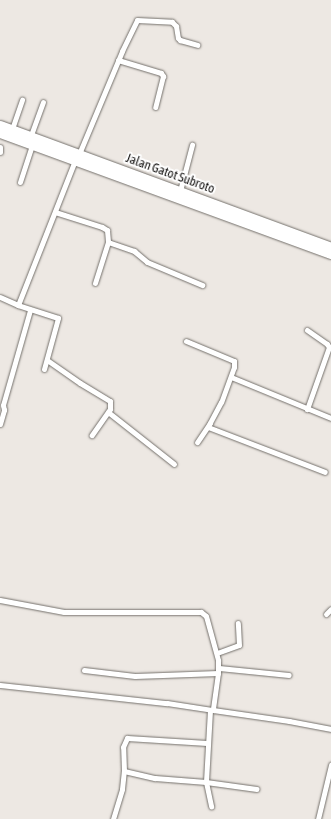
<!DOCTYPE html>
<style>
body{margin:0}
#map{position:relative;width:331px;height:819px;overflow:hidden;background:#ede8e3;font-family:"Asap Condensed",sans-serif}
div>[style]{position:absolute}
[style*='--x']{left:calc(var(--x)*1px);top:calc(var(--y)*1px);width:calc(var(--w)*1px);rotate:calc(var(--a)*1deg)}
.roads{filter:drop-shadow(0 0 1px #74706b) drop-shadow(0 0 1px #74706b)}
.minor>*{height:5px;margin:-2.5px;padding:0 2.5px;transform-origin:2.5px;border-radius:2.5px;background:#fff}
.trunk>*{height:9px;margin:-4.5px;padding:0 4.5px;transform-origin:4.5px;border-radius:4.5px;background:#fff}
span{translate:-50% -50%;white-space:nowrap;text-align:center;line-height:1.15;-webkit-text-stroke:4px #fff;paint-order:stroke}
.street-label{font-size:13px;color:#131110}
</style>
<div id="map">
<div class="roads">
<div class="minor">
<div style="--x:118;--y:60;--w:45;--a:16.8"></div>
<div style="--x:161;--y:73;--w:4;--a:56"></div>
<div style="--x:163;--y:76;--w:32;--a:104"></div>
<div style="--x:12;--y:129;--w:31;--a:-71"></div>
<div style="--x:31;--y:135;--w:35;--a:-70"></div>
<div style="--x:0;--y:147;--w:5;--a:90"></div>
<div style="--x:79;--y:154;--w:112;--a:-67.3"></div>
<div style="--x:122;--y:51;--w:34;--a:-64"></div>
<div style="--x:137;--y:20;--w:35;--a:3"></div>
<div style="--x:172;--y:22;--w:6;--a:45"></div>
<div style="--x:176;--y:26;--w:12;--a:81"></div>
<div style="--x:178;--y:38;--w:3;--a:45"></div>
<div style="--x:180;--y:40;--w:18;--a:16"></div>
<div style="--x:20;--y:182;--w:39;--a:-72"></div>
<div style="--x:180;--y:191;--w:48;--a:-75.4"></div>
<div style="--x:55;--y:212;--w:49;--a:17.7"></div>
<div style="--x:102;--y:227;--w:6;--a:31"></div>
<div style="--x:107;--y:230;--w:12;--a:85"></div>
<div style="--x:108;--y:242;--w:43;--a:107.6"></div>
<div style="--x:108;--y:242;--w:28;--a:19"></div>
<div style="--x:134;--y:251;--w:17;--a:40"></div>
<div style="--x:147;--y:262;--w:60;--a:22.7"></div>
<div style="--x:0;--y:297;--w:20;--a:24"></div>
<div style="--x:307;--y:330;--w:24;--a:35"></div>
<div style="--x:327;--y:344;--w:4;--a:56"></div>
<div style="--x:329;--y:347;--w:66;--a:109.5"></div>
<div style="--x:186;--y:341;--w:52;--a:22.6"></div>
<div style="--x:234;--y:361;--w:6;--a:90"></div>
<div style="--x:234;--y:367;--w:37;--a:110"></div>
<div style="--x:221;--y:402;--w:24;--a:118"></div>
<div style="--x:210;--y:423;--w:23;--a:124"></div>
<div style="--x:47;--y:360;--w:40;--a:34.9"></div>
<div style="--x:80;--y:383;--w:35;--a:31"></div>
<div style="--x:110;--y:401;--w:8;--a:90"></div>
<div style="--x:110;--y:409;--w:32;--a:125"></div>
<div style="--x:44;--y:369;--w:53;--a:-74.6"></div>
<div style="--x:58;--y:318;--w:42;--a:-162"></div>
<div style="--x:18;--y:305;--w:158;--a:-68.5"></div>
<div style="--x:231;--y:377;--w:108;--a:22.3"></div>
<div style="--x:108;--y:412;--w:84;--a:38.2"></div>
<div style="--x:0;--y:424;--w:15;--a:-74"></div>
<div style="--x:4;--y:410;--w:5;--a:-101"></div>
<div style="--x:3;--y:405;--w:99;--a:-74.1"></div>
<div style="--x:208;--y:427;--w:125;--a:21"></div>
<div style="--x:0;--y:600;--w:65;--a:10.6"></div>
<div style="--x:64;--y:612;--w:137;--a:0"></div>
<div style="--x:201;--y:612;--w:6;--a:39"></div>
<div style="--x:206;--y:616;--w:46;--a:74.7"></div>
<div style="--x:218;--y:660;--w:13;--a:90"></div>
<div style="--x:218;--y:673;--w:37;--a:98"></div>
<div style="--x:213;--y:710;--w:77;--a:8.2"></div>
<div style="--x:289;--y:721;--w:43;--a:10.8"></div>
<div style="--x:326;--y:614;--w:7;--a:-45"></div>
<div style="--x:217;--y:653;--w:23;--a:-20"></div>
<div style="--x:239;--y:645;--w:22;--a:-93"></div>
<div style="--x:219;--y:668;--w:70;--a:5.7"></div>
<div style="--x:84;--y:670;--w:51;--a:6.7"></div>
<div style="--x:135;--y:676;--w:83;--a:-2.1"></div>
<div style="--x:0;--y:685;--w:168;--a:6.2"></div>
<div style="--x:167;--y:703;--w:47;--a:8.7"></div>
<div style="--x:210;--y:710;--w:72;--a:93.2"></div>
<div style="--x:206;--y:782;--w:25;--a:78"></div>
<div style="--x:124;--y:771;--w:32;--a:13"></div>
<div style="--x:155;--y:778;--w:51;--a:4.5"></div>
<div style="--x:206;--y:782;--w:51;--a:7.8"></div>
<div style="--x:113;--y:819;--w:31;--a:-73"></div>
<div style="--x:122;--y:789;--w:18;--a:-84"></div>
<div style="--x:124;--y:771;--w:24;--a:-92"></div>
<div style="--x:123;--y:747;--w:10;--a:-66"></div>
<div style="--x:127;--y:738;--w:80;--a:3.6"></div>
<div style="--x:318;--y:819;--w:56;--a:-76.5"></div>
</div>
<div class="trunk">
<div style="--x:0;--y:125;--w:353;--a:20.2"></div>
<div style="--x:0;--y:133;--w:352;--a:20.1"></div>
</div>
</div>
<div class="street-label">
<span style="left:170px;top:174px;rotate:20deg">Jalan Gatot Subroto</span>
</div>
</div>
